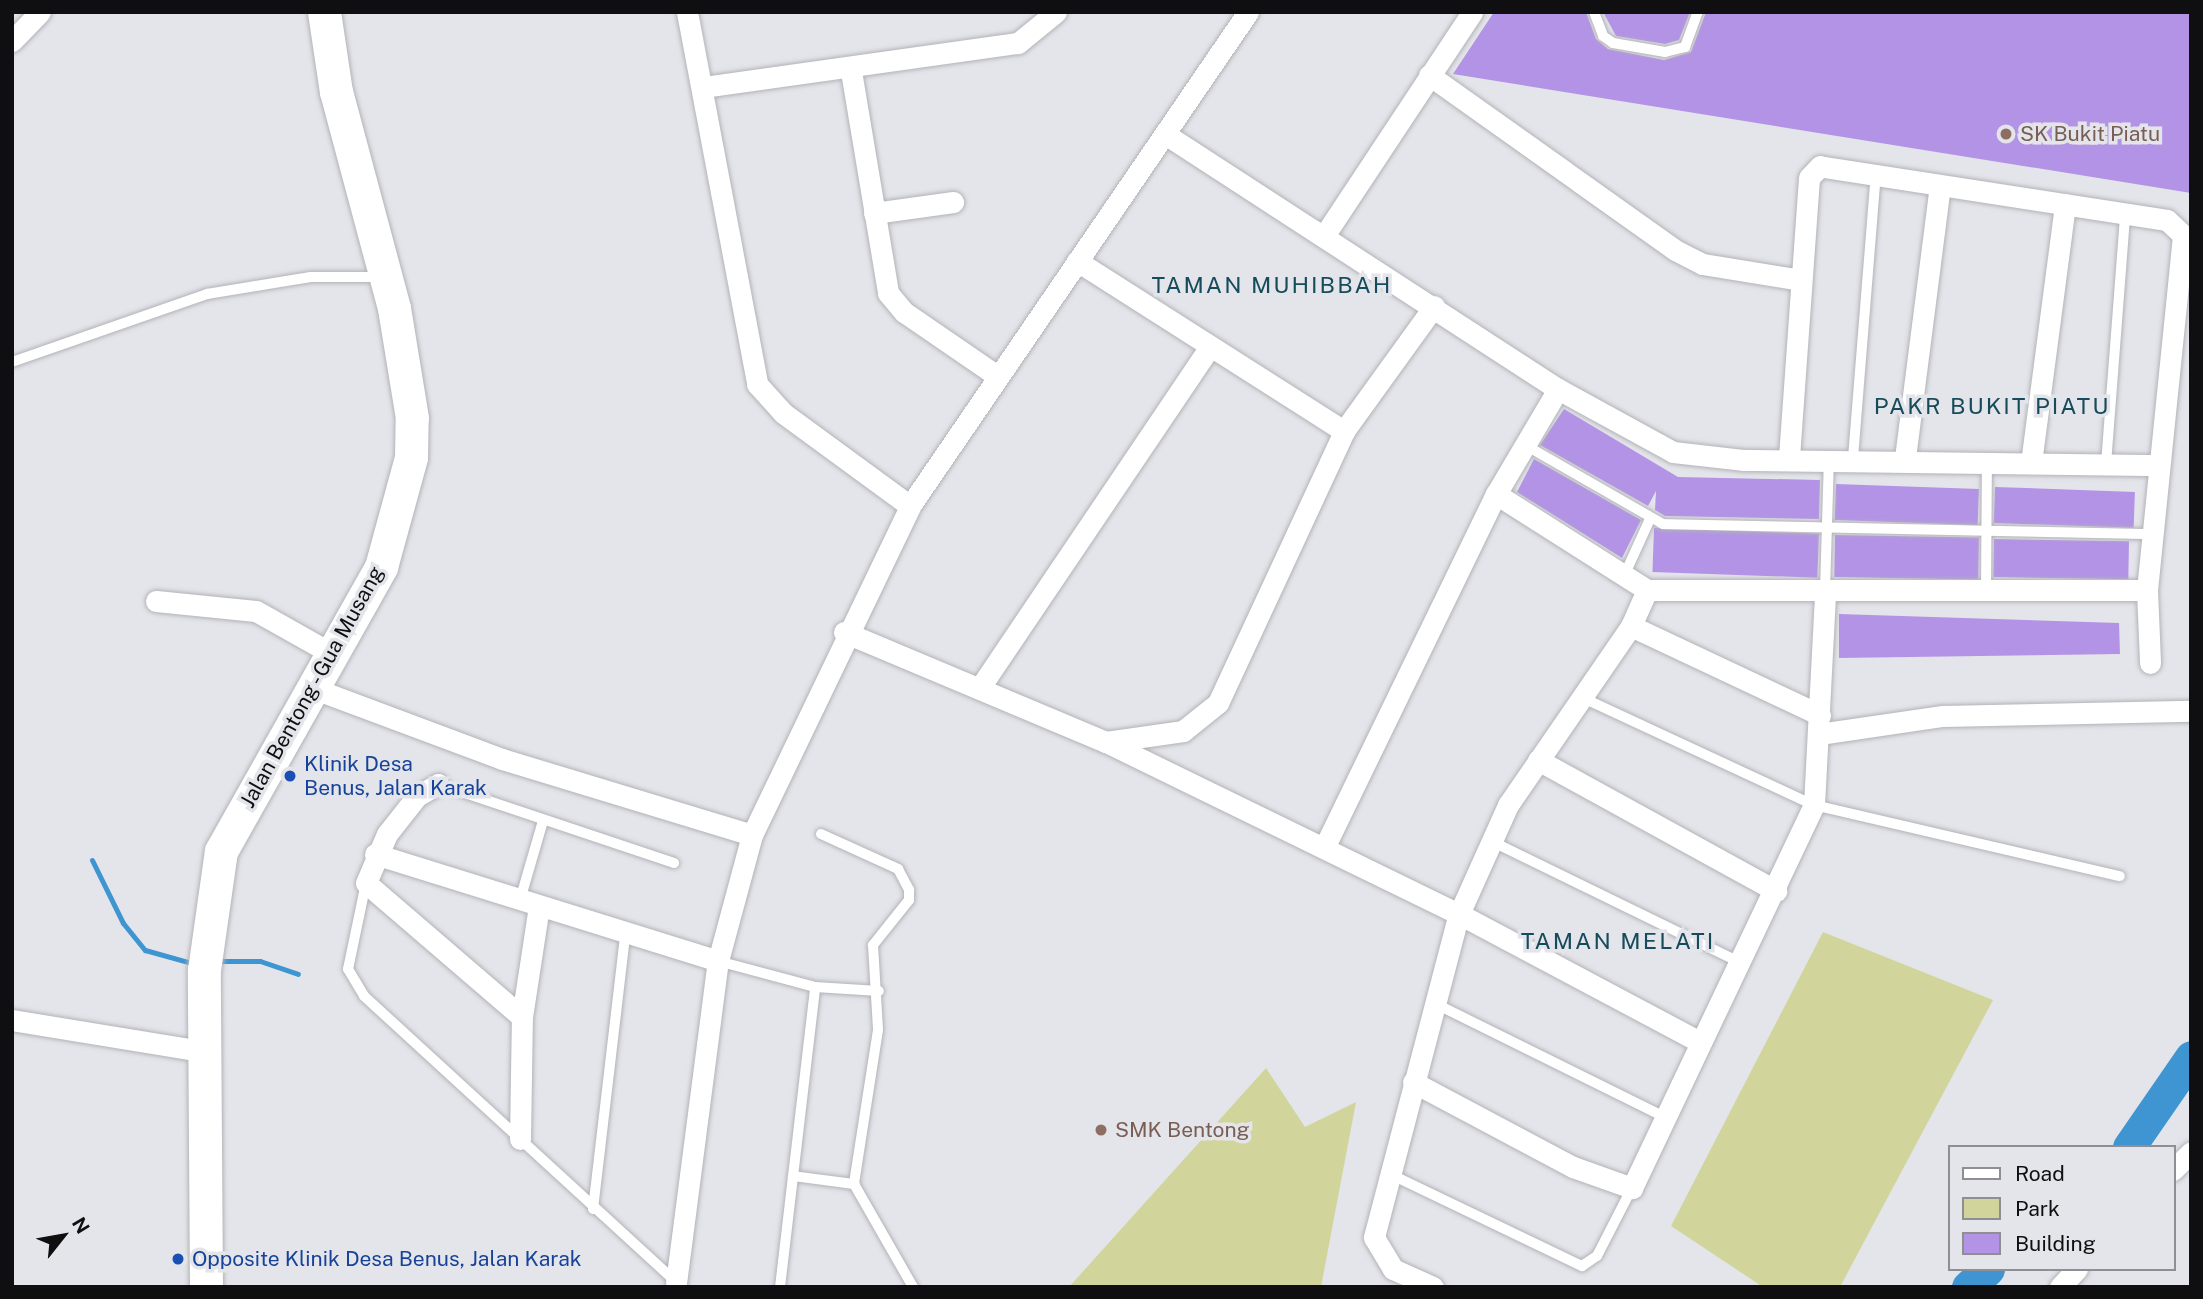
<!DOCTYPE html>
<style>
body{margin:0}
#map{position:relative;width:2203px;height:1299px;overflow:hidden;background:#e4e5ea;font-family:"Public Sans",sans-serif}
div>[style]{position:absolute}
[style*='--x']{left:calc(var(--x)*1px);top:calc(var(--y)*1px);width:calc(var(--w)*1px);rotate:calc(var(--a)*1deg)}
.green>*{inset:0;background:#d1d59c}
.stream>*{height:5px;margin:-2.5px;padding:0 2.5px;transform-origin:2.5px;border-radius:2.5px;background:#3f95d1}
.river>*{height:33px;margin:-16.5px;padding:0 16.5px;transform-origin:16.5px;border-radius:16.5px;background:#3f95d1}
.building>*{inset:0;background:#b393e6;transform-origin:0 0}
.roads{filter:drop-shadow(0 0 2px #b2b3b8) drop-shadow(0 0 2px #b2b3b8)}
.lane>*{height:10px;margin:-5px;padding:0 5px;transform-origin:5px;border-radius:5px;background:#fff}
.street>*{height:21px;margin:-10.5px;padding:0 10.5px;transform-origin:10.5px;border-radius:10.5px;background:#fff}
.primary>*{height:33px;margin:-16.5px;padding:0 16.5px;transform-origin:16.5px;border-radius:16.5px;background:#fff}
.dots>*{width:19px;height:19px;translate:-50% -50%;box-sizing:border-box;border:4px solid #e4e5ea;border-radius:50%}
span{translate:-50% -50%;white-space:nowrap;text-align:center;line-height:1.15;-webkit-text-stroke:7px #e4e5ea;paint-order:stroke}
.education-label{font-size:21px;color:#785e54}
.left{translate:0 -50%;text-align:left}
.street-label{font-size:21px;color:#0f0f11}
.transit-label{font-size:21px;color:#164399}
.neighbourhood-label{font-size:23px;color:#164b5b;letter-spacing:2px}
.frame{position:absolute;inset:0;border:14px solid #0f0f11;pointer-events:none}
.legend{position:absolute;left:1948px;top:1145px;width:228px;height:126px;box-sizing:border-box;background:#e4e5ea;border:2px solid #8f8f93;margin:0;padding:9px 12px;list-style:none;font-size:21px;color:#0f0f11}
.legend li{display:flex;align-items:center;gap:14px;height:35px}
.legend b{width:35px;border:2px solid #8f8f93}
.north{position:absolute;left:28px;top:1201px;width:70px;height:70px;-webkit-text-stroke:5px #e4e5ea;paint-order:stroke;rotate:59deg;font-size:19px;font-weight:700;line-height:28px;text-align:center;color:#0f0f11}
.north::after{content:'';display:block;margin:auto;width:24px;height:32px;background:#0f0f11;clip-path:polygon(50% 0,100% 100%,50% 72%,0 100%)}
</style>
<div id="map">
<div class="green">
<div style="clip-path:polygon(1823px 932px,1993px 1000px,1840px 1287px,1763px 1287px,1671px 1226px)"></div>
<div style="clip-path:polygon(1266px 1068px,1305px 1127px,1356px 1102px,1321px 1287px,1069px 1287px)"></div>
</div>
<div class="stream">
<div style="--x:92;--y:860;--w:70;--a:63.8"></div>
<div style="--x:123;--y:923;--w:35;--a:51"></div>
<div style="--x:145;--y:950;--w:45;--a:15.6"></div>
<div style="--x:222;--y:961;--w:38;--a:0"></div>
<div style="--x:260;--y:961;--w:40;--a:18.9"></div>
</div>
<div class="river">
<div style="--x:2129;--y:1147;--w:109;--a:-55.4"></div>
<div style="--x:1968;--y:1287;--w:27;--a:-42"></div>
</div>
<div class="building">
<div style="clip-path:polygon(1494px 12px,1586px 12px,1596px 39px,1608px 49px,1664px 60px,1691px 52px,1706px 12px,2191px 12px,2191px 193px,1453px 74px)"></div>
<div style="clip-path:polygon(1603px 12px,1690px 12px,1679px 40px,1665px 44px,1616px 36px)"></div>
<div style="clip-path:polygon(1564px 409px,1678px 477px,1820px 480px,1819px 519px,1665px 516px,1655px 510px,1656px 491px,1648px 506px,1540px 445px)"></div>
<div style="clip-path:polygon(1534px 459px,1641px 520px,1622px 558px,1517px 492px)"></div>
<div style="left:1836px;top:484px;width:143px;height:36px;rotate:2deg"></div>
<div style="left:1995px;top:487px;width:140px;height:36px;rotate:2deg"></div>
<div style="left:1654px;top:528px;width:165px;height:44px;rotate:2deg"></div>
<div style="left:1835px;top:535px;width:144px;height:42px;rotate:1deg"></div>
<div style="left:1994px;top:539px;width:135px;height:38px;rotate:1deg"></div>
<div style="clip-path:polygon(1839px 614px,2119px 623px,2120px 654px,1839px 658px)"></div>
</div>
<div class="roads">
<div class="lane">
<div style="--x:1594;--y:12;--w:26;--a:69"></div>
<div style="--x:1603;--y:36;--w:12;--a:35"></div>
<div style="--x:1613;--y:43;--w:53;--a:9.8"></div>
<div style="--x:1665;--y:52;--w:21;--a:-14"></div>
<div style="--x:1685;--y:47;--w:37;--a:-70"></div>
<div style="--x:12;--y:362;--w:207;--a:-19.2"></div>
<div style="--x:207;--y:294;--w:105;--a:-9.3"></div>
<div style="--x:311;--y:277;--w:70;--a:0"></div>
<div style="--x:1525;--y:445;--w:159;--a:29.8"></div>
<div style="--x:1663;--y:524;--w:489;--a:1.2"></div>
<div style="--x:1853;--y:458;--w:287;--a:-85.4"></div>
<div style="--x:2106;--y:464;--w:250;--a:-85.6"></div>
<div style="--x:1624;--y:576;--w:63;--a:-65.5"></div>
<div style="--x:1825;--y:591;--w:133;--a:-88.3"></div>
<div style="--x:1986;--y:592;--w:129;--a:-89.6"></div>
<div style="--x:1581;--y:697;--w:257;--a:24.9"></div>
<div style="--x:1814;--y:805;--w:314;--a:13.1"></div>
<div style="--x:438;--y:784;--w:249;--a:18.5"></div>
<div style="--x:821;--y:834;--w:85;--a:24.4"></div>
<div style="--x:898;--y:869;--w:24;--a:62"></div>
<div style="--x:909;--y:890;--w:10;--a:90"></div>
<div style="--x:909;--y:900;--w:58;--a:128.7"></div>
<div style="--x:873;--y:945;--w:85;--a:86.6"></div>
<div style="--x:878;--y:1030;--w:156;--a:98.9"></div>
<div style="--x:854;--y:1184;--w:119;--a:60.2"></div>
<div style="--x:1493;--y:842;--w:274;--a:26"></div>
<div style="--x:366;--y:883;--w:88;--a:101.8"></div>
<div style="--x:348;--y:969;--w:31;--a:59"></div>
<div style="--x:364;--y:996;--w:426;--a:42.5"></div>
<div style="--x:520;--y:900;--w:82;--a:-73.8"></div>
<div style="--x:718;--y:961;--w:100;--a:15"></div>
<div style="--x:815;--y:987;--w:64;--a:3.6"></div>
<div style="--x:1436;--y:1004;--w:255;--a:26.3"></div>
<div style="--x:1392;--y:1175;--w:211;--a:25.6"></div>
<div style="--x:1582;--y:1266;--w:18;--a:-34"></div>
<div style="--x:1597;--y:1256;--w:76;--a:-62.8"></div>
<div style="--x:793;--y:1176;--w:62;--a:7.5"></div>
<div style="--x:593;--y:1209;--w:276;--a:-83.3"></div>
<div style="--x:780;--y:1287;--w:302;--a:-83.3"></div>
</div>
<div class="street">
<div style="--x:687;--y:12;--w:379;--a:79.3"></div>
<div style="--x:757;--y:384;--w:39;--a:48"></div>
<div style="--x:783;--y:413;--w:157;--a:36.2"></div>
<div style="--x:12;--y:41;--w:40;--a:-46"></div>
<div style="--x:851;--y:71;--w:225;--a:80.5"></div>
<div style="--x:888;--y:293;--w:25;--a:50"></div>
<div style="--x:904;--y:312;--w:113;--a:34.5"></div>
<div style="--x:1429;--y:75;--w:302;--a:35.4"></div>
<div style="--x:1675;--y:250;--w:31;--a:27"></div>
<div style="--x:1703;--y:264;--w:99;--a:9.3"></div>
<div style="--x:704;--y:87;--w:317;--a:-8"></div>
<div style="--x:1018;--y:43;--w:49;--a:-39.2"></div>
<div style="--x:1165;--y:134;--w:468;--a:33"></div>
<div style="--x:1558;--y:389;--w:131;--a:28.7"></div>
<div style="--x:1673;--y:452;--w:70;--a:6.5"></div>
<div style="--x:1743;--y:460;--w:414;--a:0.7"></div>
<div style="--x:874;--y:213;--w:80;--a:-7.9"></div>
<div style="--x:1324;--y:236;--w:268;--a:-56.5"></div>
<div style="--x:1077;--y:261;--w:317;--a:32.5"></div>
<div style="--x:1905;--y:458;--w:274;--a:-82.7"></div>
<div style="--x:2031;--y:463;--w:261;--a:-82.5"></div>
<div style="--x:1496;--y:494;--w:179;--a:32.4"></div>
<div style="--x:1647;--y:590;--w:500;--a:0"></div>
<div style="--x:2147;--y:590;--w:357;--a:-84.2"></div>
<div style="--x:2183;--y:235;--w:22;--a:-137"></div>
<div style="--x:2167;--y:220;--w:351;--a:-171.2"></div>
<div style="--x:1820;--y:166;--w:16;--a:133"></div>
<div style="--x:1809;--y:178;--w:282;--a:94.1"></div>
<div style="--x:2147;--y:590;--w:73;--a:87.6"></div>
<div style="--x:156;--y:601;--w:100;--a:5.7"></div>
<div style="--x:256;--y:611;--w:90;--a:29.4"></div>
<div style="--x:1631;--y:626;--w:209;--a:25.2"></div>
<div style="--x:844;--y:632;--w:284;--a:22.8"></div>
<div style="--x:1106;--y:742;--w:78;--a:-8.1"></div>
<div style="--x:1183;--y:731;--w:45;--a:-38.7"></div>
<div style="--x:1218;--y:703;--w:300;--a:-65.1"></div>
<div style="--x:1344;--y:431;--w:154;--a:-54.2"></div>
<div style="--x:981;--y:686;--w:410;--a:-56"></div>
<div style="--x:315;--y:689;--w:200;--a:20.5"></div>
<div style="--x:502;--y:759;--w:261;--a:16.9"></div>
<div style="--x:1819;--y:734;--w:125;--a:-8.3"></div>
<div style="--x:1943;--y:716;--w:248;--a:-1.2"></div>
<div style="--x:1106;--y:742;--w:393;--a:26"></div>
<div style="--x:1459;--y:914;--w:273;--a:28"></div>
<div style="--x:1538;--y:760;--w:272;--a:28.8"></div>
<div style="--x:438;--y:784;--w:24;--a:150"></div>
<div style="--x:417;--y:796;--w:48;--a:128.3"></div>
<div style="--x:387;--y:834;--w:53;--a:113.2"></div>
<div style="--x:366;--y:883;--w:206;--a:40.7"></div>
<div style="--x:1324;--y:848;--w:394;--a:-64.1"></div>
<div style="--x:1496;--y:494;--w:122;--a:-59.4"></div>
<div style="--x:375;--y:854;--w:359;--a:17.3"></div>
<div style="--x:12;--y:1020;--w:193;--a:9.3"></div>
<div style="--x:1413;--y:1082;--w:181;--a:28"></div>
<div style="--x:1573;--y:1167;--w:63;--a:19.6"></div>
<div style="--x:1632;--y:1188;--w:424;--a:-64.6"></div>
<div style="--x:1814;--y:805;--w:212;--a:-87"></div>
<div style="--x:520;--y:1139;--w:122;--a:-89.1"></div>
<div style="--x:522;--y:1017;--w:112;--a:-81.3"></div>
<div style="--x:2173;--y:1170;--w:25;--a:-45"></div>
<div style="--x:676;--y:1283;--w:325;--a:-82.6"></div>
<div style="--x:718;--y:961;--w:131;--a:-74.9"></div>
<div style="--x:752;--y:835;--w:365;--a:-64.3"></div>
<div style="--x:910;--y:506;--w:599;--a:-55.62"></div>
<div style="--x:1433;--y:1287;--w:44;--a:-155.8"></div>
<div style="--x:1393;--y:1269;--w:37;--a:-121"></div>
<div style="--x:1374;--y:1237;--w:334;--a:-75.3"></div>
<div style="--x:1459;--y:914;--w:120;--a:-65.8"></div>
<div style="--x:1508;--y:805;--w:217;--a:-55.5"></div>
<div style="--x:1631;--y:626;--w:39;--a:-66"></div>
<div style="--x:2060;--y:1287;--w:25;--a:-47"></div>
</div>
<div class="primary">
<div style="--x:206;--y:1287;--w:317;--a:-90.4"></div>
<div style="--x:204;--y:970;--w:120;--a:-81.9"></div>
<div style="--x:221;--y:851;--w:326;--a:-60.6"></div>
<div style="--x:381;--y:567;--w:114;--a:-74.7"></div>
<div style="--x:411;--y:457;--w:39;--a:-89"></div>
<div style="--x:412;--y:418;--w:111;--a:-99.3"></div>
<div style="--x:394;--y:308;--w:224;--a:-105"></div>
<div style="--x:336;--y:92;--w:81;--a:-98.5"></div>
</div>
</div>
<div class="dots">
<div style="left:2006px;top:134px;background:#8d6e63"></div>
<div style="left:290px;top:776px;background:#1a4fb4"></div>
<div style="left:1101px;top:1130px;background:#8d6e63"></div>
<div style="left:178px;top:1259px;background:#1a4fb4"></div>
</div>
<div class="education-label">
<span class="left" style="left:2020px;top:134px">SK Bukit Piatu</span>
<span class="left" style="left:1115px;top:1130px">SMK Bentong</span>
</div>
<div class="street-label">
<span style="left:312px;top:687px;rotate:-61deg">Jalan Bentong - Gua Musang</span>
</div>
<div class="transit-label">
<span class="left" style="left:304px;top:776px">Klinik Desa<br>Benus, Jalan Karak</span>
<span class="left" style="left:192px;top:1259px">Opposite Klinik Desa Benus, Jalan Karak</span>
</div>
<div class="neighbourhood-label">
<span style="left:1272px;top:285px">TAMAN MUHIBBAH</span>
<span style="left:1992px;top:406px">PAKR BUKIT PIATU</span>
<span style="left:1618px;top:941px">TAMAN MELATI</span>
</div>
<div class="frame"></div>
<ul class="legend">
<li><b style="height:9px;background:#fff"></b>Road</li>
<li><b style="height:19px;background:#d1d59c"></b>Park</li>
<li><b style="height:19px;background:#b393e6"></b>Building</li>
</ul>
<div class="north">N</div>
</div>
